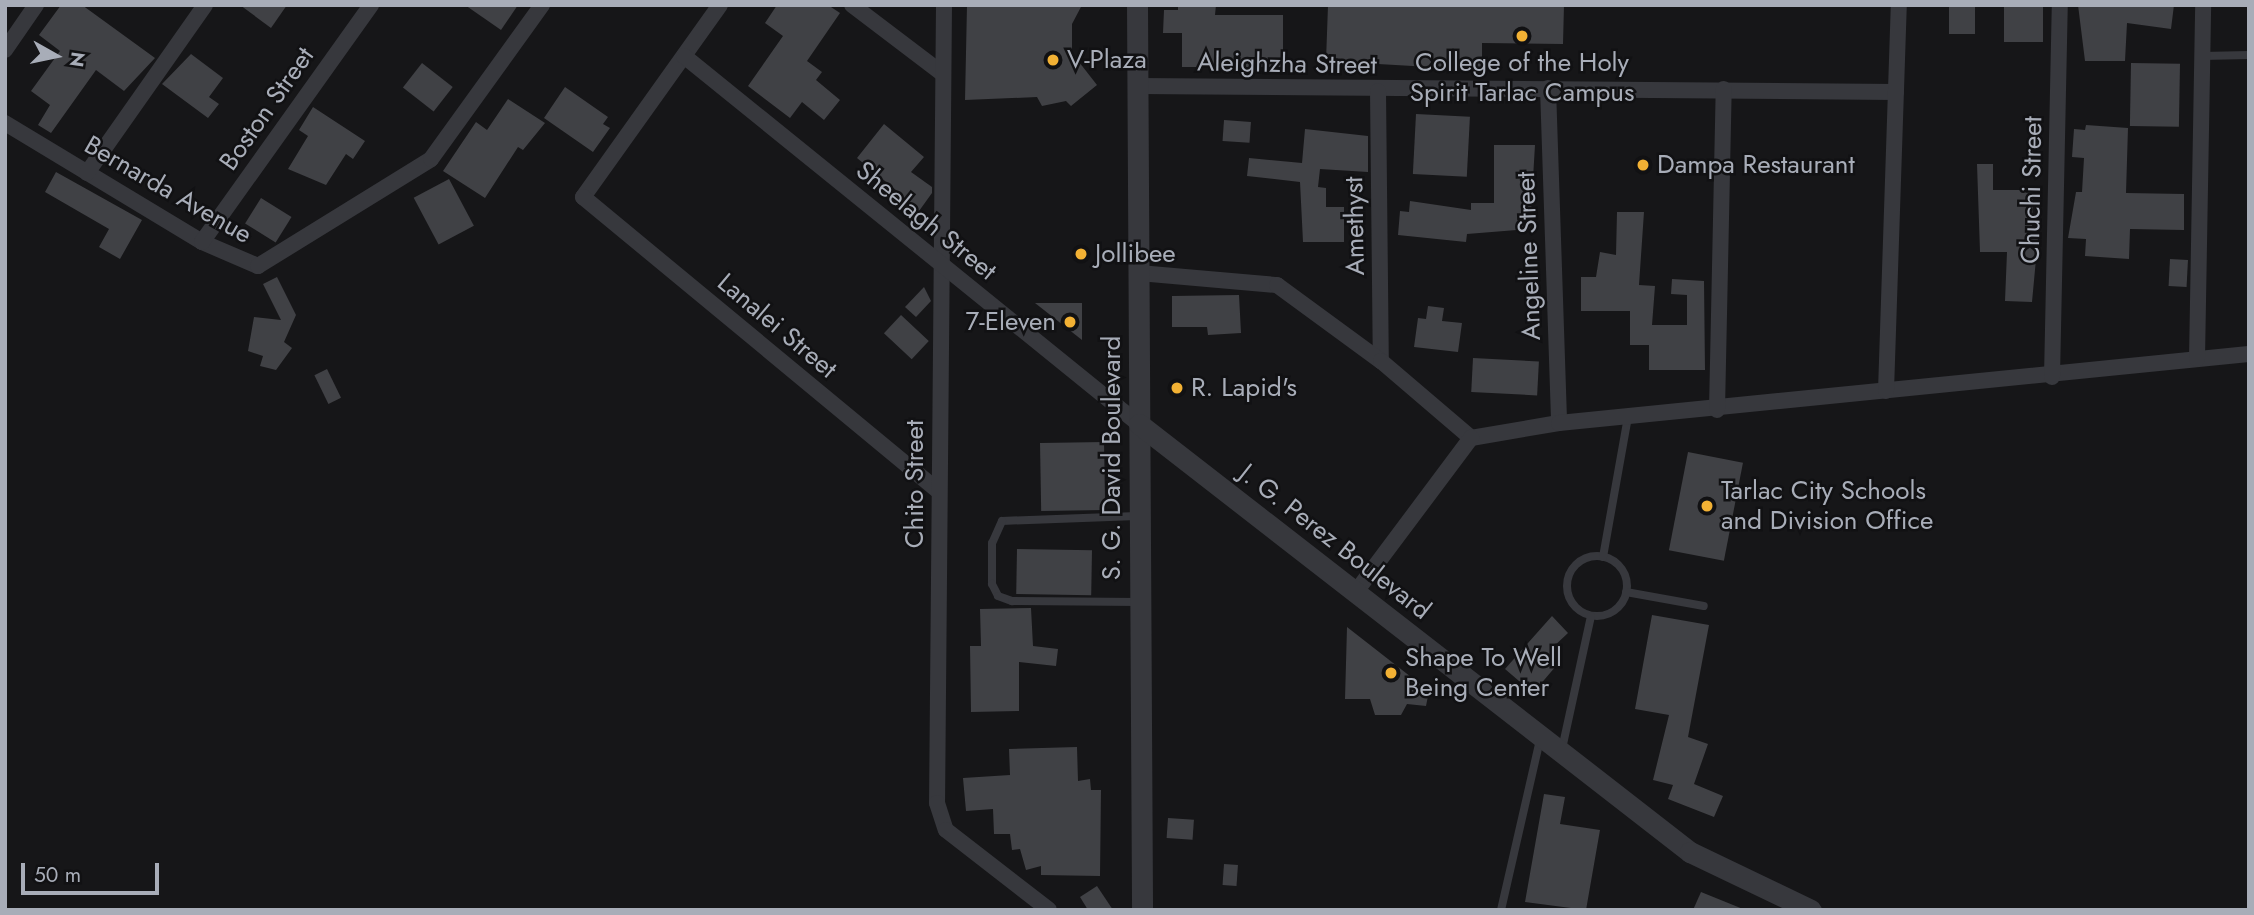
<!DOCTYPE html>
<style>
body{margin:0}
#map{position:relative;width:2254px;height:915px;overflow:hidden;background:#161618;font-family:Jost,sans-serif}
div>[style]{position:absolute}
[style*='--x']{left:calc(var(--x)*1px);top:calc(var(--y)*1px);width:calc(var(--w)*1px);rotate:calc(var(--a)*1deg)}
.building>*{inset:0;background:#404145;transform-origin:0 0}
.service>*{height:8px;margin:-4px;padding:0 4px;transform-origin:4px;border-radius:4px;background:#37383d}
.service>.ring{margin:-4px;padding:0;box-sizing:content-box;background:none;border:8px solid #37383d;border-radius:50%}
.minor>*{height:16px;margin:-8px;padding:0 8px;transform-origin:8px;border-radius:8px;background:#37383d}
.tertiary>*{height:21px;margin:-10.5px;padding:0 10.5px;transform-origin:10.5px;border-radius:10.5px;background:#37383d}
.dots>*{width:19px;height:19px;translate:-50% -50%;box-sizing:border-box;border:4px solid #111113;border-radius:50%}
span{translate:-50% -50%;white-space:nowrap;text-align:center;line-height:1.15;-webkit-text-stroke:5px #111113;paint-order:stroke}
.poi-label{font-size:26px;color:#a8adb8}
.left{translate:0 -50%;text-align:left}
.right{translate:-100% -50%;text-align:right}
.street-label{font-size:26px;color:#a8adb8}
.frame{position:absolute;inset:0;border:7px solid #a8adb8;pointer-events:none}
.north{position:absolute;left:21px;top:21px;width:70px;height:70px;-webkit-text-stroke:5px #111113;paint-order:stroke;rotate:99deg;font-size:19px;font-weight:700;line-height:28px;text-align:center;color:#a8adb8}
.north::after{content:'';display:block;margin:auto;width:24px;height:32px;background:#a8adb8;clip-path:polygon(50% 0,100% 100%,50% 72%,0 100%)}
.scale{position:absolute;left:21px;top:863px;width:138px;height:32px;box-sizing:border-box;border:4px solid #a8adb8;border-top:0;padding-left:9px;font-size:21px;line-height:24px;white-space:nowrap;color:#a8adb8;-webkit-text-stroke:5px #111113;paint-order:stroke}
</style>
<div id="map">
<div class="building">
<div style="clip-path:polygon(61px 5px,82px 5px,155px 58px,124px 91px,96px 70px,51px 133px,38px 125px,50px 105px,31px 91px,60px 51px,39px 35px)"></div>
<div style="clip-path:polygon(240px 5px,287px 5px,271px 28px)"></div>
<div style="clip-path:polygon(465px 5px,518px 5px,501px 30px)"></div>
<div style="clip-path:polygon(777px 5px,828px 5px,840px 13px,807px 61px,822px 72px,816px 80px,840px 100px,824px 120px,802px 102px,790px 118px,748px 86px,783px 36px,765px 23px)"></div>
<div style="clip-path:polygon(967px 5px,1082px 5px,1072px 24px,1072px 53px,1097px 85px,1071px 106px,1066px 101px,1042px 106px,1037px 97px,965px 100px)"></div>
<div style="clip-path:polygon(1178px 5px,1216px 5px,1215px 15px,1283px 15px,1283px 67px,1182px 67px,1182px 33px,1163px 33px,1164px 10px,1178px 10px)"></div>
<div style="clip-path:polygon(1328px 5px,1564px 5px,1563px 44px,1482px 43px,1482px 70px,1326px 61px)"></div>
<div style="left:1949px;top:5px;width:26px;height:29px"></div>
<div style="left:2004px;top:5px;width:39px;height:37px"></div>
<div style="clip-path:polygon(2078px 5px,2174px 5px,2171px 29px,2127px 23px,2125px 61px,2085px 61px)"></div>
<div style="clip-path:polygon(191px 54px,223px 78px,209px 97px,219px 104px,208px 118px,162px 84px)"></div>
<div style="left:422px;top:63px;width:39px;height:31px;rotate:38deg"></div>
<div style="left:2131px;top:63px;width:49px;height:63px;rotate:1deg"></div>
<div style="clip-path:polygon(565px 87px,608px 117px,603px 124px,610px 128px,593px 152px,544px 118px)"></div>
<div style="clip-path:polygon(508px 99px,545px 123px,523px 150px,518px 147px,485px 198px,443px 171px,476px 122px,487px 130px)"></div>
<div style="clip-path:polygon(313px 107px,365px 141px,353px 159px,346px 154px,326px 185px,288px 169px,308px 136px,299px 130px)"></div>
<div style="left:1416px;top:114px;width:54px;height:60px;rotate:3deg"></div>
<div style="left:1224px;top:120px;width:27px;height:21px;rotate:4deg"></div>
<div style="clip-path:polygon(884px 124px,924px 157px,911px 172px,932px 187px,932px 193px,914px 218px,895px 204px,902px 195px,857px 158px)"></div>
<div style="clip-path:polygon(2086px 125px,2128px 128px,2126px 193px,2184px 194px,2184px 230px,2130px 229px,2129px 259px,2085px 256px,2086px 239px,2068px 238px,2076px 192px,2082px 192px,2084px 158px,2072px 157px,2074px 129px,2085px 130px)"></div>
<div style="clip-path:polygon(1305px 129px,1368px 136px,1368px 172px,1320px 169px,1318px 187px,1326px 188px,1326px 207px,1344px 207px,1344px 242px,1303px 242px,1300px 182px,1247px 176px,1249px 158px,1302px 163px)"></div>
<div style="clip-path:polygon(1494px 145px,1535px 145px,1530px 229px,1467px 234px,1466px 242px,1398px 235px,1400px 211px,1409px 212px,1410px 201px,1471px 210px,1471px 203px,1494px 203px)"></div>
<div style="clip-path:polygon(1977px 164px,1993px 164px,1993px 190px,2033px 190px,2032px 227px,2039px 227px,2032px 302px,2005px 301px,2007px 252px,1980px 252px)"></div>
<div style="clip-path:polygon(56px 172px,142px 220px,120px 259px,99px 247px,109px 229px,45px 192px)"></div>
<div style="left:449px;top:179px;width:53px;height:40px;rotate:62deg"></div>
<div style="left:261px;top:198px;width:36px;height:30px;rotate:32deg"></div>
<div style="clip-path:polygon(1617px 212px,1644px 212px,1639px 285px,1655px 286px,1652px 325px,1687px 325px,1687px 295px,1671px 294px,1672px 279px,1704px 281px,1705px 370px,1649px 370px,1649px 345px,1630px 345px,1630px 311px,1581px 311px,1581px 277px,1596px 277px,1600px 252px,1616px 255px)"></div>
<div style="left:2170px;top:259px;width:18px;height:27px;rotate:3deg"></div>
<div style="clip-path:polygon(277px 277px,296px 315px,284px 342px,292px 348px,276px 370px,260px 366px,263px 356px,248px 351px,254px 317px,281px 320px,263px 284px)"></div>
<div style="clip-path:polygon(924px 287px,931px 301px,916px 317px,905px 307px)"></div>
<div style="clip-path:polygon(1239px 295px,1241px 333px,1208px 335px,1207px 327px,1172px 327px,1172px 296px)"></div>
<div style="clip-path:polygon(1035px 303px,1082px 303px,1082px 340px)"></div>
<div style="clip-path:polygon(1428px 306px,1444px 308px,1442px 321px,1462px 323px,1458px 352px,1414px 347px,1418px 318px,1426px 319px)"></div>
<div style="left:901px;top:315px;width:38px;height:25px;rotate:43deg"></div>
<div style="left:1473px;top:358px;width:66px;height:34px;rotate:3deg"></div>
<div style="left:327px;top:369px;width:32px;height:14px;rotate:64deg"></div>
<div style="left:1104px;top:442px;width:68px;height:64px;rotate:89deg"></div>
<div style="left:1688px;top:452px;width:56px;height:100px;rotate:11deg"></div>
<div style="left:1017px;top:549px;width:75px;height:45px;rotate:1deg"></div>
<div style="clip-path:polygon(1031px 608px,1033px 646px,1058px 649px,1056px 666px,1019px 662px,1019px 711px,971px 712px,970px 646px,981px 646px,980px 609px)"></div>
<div style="clip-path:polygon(1652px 615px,1709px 625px,1688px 737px,1708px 744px,1694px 784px,1723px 796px,1714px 817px,1668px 799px,1673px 785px,1653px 780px,1669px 715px,1635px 709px)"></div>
<div style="clip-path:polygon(1552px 616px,1568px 633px,1551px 649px,1562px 659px,1533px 693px,1505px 669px)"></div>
<div style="clip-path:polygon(1347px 627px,1429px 691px,1426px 706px,1407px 704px,1401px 715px,1375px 715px,1370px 699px,1345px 699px)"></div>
<div style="clip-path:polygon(1077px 747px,1078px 781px,1090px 779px,1091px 790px,1101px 790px,1100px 876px,1041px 875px,1041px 866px,1026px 870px,1020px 849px,1012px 850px,1010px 834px,994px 834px,993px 809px,966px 811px,963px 778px,1010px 775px,1009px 749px)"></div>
<div style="clip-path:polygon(1544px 794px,1565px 797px,1560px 824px,1600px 830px,1586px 910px,1525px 902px)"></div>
<div style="left:1168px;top:818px;width:26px;height:20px;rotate:4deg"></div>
<div style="left:1224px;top:864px;width:14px;height:21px;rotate:4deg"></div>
<div style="clip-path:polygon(1097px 886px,1113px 910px,1088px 910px,1080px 897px)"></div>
<div style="clip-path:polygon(1701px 892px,1743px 909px,1743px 910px,1693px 910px)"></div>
</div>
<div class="service">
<div style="--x:2202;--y:56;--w:47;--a:-1.2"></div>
<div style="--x:1137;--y:516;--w:135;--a:177.9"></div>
<div style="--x:1002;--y:521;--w:24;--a:114"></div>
<div style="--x:992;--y:543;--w:41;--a:90"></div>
<div style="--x:992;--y:584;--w:13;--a:63"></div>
<div style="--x:998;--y:596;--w:15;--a:20"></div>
<div style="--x:1012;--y:601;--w:127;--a:0.5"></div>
<div class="ring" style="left:1567px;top:556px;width:52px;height:52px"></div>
<div style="--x:1603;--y:557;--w:142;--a:-79.9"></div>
<div style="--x:1626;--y:592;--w:79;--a:10.2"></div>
<div style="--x:1562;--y:749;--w:136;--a:-77.7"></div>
<div style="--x:1501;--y:910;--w:174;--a:-77.1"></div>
</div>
<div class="minor">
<div style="--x:720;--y:5;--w:236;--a:125.5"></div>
<div style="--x:583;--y:197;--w:462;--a:39.6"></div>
<div style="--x:852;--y:5;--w:114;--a:37.2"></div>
<div style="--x:944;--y:5;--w:798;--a:90.5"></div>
<div style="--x:937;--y:803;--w:28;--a:72"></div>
<div style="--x:946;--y:830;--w:130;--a:37.8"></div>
<div style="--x:5;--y:50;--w:55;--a:-55.4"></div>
<div style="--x:684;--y:56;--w:585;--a:38.97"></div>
<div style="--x:1138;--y:86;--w:758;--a:0.45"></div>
<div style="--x:1548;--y:88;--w:335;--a:88.1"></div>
<div style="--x:1378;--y:91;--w:270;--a:89.4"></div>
<div style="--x:5;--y:123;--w:230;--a:31.1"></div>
<div style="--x:202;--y:242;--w:61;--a:23.2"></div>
<div style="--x:258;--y:266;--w:203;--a:-31.7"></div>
<div style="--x:431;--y:159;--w:190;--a:-54.2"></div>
<div style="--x:87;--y:173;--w:205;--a:-54.9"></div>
<div style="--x:202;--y:242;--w:291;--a:-54.5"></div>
<div style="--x:1139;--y:273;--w:139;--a:5"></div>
<div style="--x:1277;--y:285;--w:129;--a:36.2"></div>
<div style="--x:1381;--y:361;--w:118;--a:40.5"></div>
<div style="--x:1471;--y:438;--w:89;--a:-9.7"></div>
<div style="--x:1559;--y:423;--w:693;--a:-5.71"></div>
<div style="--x:2197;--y:359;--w:354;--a:-89"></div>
<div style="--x:2052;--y:377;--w:372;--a:-88.8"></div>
<div style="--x:1886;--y:391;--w:386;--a:-88.1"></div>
<div style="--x:1717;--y:410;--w:321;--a:-88.8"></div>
<div style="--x:1355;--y:593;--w:194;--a:-53.2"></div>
</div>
<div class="tertiary">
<div style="--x:1137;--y:5;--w:905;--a:89.68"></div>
<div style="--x:1139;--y:424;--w:698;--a:37.84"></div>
<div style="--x:1690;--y:852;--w:134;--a:25.6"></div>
</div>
<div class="dots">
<div style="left:1522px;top:36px;background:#f2b134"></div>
<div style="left:1053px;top:60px;background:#f2b134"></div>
<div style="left:1643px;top:165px;background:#f2b134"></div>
<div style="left:1081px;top:254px;background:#f2b134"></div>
<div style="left:1070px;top:322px;background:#f2b134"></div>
<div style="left:1177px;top:388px;background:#f2b134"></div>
<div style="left:1707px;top:506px;background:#f2b134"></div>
<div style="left:1391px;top:673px;background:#f2b134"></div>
</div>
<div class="poi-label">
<span class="left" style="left:1067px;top:60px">V-Plaza</span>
<span style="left:1522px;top:78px">College of the Holy<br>Spirit Tarlac Campus</span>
<span class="left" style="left:1657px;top:165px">Dampa Restaurant</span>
<span class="left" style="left:1095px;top:254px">Jollibee</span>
<span class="right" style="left:1056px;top:322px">7-Eleven</span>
<span class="left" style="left:1191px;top:388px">R. Lapid's</span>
<span class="left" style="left:1721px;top:506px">Tarlac City Schools<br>and Division Office</span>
<span class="left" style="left:1405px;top:673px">Shape To Well<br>Being Center</span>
</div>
<div class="street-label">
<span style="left:1287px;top:64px;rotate:1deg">Aleighzha Street</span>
<span style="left:267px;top:109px;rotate:-55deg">Boston Street</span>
<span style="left:168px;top:190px;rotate:30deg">Bernarda Avenue</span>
<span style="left:2032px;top:190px;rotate:-89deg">Chuchi Street</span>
<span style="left:926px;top:221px;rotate:39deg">Sheelagh Street</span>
<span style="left:1355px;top:226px;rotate:-91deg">Amethyst</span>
<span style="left:1529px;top:256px;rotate:-92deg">Angeline Street</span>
<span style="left:777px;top:326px;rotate:40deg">Lanalei Street</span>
<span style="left:1112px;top:458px;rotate:-90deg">S. G. David Boulevard</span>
<span style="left:915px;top:484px;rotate:-90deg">Chito Street</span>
<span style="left:1335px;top:542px;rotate:38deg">J. G. Perez Boulevard</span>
</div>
<div class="frame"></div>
<div class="north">N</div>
<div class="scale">50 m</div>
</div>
